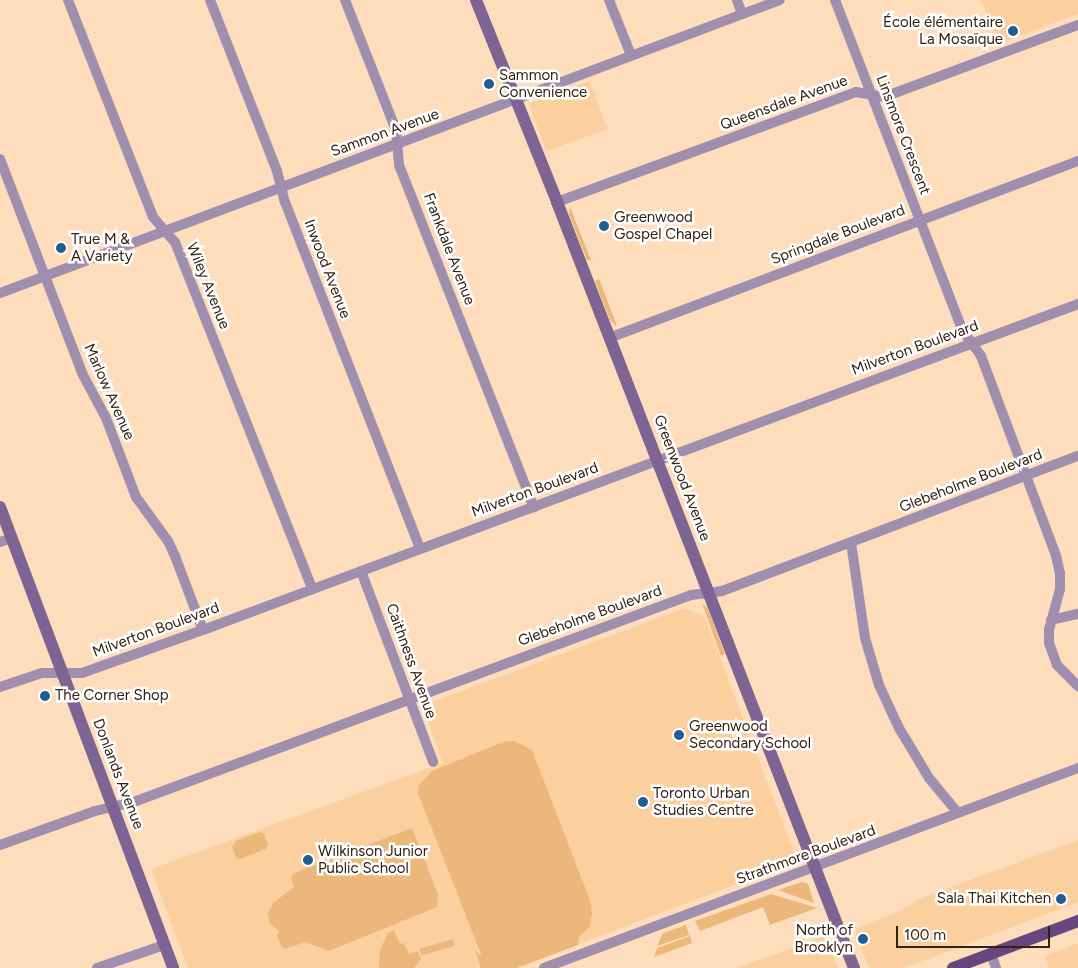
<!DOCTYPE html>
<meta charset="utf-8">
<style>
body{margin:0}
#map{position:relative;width:1078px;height:968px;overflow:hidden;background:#fdddbb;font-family:Figtree,sans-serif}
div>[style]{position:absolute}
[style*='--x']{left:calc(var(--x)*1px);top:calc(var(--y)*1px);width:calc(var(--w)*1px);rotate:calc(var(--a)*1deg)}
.built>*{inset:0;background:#fccf9e;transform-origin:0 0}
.green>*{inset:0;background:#ecb77b;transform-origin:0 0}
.street>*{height:10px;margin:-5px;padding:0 5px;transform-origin:5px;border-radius:5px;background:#9f8eae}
.secondary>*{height:12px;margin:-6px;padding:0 6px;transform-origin:6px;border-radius:6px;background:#7e6493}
.primary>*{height:12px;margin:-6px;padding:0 6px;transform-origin:6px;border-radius:6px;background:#67467f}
.dots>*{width:14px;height:14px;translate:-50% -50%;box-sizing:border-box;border:2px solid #fff;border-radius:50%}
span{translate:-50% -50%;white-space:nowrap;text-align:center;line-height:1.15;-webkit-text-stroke:5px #fff;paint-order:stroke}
.poi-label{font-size:15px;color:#312212}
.right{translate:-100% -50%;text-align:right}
.left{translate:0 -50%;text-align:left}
.street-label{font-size:15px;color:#312212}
.scale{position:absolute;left:896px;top:926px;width:154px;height:22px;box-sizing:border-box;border:2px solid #312212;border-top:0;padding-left:6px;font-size:15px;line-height:18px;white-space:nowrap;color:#312212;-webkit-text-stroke:4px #fff;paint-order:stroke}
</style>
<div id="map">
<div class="built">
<div style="clip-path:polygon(981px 0,1078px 0,1078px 14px,998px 44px)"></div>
<div style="left:590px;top:81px;width:51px;height:65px;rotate:70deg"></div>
<div style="clip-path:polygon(685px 608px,704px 616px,795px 855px,792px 863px,516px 968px,188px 968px,151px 869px,443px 763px,425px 713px,425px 708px,429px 703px)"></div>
<div style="clip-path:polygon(1078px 840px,1078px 902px,904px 968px,869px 968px,854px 929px,900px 911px,919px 899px)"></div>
<div style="clip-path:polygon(826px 935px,838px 968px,735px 968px,779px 953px)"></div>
<div style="clip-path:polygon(1078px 943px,1078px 968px,1049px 968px,1045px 956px)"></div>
</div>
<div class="green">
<div style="clip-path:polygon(570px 207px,591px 260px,587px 260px,569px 214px)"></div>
<div style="clip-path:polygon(599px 279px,616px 323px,616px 326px,610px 320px,595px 281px)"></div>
<div style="clip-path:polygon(702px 603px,708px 609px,725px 654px,721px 656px)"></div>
<div style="clip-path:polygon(514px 741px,532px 750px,591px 903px,592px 913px,590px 926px,579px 937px,578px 945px,517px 968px,481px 968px,475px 950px,482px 957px,418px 793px,419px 785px,432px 771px,503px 742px)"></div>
<div style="clip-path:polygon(412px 828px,438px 895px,437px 907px,329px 951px,305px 942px,285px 949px,281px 946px,277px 936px,279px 931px,270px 924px,268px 913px,273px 903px,294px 887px,291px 878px,294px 873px)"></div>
<div style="clip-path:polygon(260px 832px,264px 834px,268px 845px,266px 849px,240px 859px,236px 857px,232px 847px,236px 841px)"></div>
<div style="clip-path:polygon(802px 882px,808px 884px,814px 903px,778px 890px)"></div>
<div style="clip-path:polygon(771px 894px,817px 908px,770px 925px,763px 907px,700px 931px,695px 921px)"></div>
<div style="clip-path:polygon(686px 925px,689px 935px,657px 946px,663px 933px)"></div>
<div style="clip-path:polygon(394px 930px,400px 944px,404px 943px,409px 954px,418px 951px,421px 959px,414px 968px,379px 968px,380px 950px,388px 933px)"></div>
<div style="clip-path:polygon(690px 936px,692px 943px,654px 957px,657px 948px)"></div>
<div style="left:453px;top:939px;width:7px;height:35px;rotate:74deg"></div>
</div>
<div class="street">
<div style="--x:68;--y:0;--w:233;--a:68.6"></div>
<div style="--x:153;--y:217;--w:33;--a:49"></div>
<div style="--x:175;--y:242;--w:372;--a:68.4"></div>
<div style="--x:210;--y:0;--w:184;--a:68.6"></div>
<div style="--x:277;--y:171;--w:32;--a:76"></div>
<div style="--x:285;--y:202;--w:371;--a:68.7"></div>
<div style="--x:345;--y:0;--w:140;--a:68.6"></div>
<div style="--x:396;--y:130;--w:35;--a:85"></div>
<div style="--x:399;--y:165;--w:368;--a:68.5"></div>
<div style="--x:609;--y:0;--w:59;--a:68.2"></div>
<div style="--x:737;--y:0;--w:15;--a:70"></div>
<div style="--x:835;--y:0;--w:355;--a:68.9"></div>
<div style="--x:963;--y:331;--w:31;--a:54"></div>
<div style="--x:981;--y:356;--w:214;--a:69.4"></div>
<div style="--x:1056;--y:556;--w:17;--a:77"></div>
<div style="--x:1060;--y:573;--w:16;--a:90"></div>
<div style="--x:1060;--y:589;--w:42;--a:105"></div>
<div style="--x:1049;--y:630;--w:13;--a:90"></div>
<div style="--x:1049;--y:643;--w:23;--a:70"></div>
<div style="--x:1057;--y:665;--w:30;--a:45"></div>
<div style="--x:0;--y:159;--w:231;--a:69"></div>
<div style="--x:83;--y:375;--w:49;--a:61.9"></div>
<div style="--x:106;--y:418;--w:85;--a:69.2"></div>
<div style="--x:136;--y:497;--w:54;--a:54"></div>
<div style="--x:168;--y:541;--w:17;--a:65"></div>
<div style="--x:175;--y:556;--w:79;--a:69.3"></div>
<div style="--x:557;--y:202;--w:319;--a:-20.2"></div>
<div style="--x:856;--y:92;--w:28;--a:10"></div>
<div style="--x:884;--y:97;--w:207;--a:-20.4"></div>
<div style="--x:0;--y:293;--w:833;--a:-20.59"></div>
<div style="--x:609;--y:338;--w:501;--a:-20.68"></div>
<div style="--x:0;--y:542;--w:12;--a:-20"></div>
<div style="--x:851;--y:543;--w:96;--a:81.6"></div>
<div style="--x:865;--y:638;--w:49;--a:73.4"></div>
<div style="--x:879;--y:685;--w:47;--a:65.1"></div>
<div style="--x:899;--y:728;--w:58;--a:59"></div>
<div style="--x:929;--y:778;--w:45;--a:50.4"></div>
<div style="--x:361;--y:571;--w:204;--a:69.3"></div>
<div style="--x:1051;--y:620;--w:28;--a:-13"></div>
<div style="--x:0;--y:687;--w:44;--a:-18.4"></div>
<div style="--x:42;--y:673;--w:40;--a:0"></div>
<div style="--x:82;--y:673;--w:128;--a:-19.6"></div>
<div style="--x:203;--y:630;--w:934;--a:-20.43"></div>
<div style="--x:0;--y:845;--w:101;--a:-19.7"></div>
<div style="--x:95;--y:811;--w:37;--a:-13"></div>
<div style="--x:131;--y:803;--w:597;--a:-20.38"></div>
<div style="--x:691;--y:595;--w:31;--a:-7"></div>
<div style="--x:722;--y:591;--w:381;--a:-20.8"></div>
<div style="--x:991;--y:954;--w:15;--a:70"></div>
<div style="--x:97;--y:968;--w:71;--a:-18.9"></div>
<div style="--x:544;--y:968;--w:570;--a:-20.53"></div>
</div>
<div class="secondary">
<div style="--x:476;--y:0;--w:218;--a:68.1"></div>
<div style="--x:557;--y:202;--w:822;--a:68.81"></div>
<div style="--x:0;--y:507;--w:492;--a:69.4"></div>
</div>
<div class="primary">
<div style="--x:953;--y:968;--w:134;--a:-20.6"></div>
</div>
<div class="dots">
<div style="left:1013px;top:31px;background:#205d94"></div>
<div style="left:489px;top:84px;background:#205d94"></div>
<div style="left:604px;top:226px;background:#205d94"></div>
<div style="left:61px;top:248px;background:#205d94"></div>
<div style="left:45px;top:696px;background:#205d94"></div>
<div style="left:679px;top:735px;background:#205d94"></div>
<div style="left:643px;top:802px;background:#205d94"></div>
<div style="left:308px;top:860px;background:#205d94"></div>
<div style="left:1061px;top:899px;background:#205d94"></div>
<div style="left:863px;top:939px;background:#205d94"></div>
</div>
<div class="poi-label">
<span class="right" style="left:1003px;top:31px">École élémentaire<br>La Mosaïque</span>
<span class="left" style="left:499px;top:84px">Sammon<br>Convenience</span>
<span class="left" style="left:614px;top:226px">Greenwood<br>Gospel Chapel</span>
<span class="left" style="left:71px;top:248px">True M &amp;<br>A Variety</span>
<span class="left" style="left:55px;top:696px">The Corner Shop</span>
<span class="left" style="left:689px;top:735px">Greenwood<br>Secondary School</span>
<span class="left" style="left:653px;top:802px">Toronto Urban<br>Studies Centre</span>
<span class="left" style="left:318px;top:860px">Wilkinson Junior<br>Public School</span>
<span class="right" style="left:1051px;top:899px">Sala Thai Kitchen</span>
<span class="right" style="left:853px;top:939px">North of<br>Brooklyn</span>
</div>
<div class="street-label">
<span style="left:784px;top:103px;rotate:-20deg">Queensdale Avenue</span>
<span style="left:385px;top:133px;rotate:-20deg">Sammon Avenue</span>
<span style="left:903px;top:135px;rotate:69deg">Linsmore Crescent</span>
<span style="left:838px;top:235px;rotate:-21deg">Springdale Boulevard</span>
<span style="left:449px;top:249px;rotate:69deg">Frankdale Avenue</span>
<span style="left:327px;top:269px;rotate:69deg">Inwood Avenue</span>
<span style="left:208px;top:286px;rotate:68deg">Wiley Avenue</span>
<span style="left:915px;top:348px;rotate:-20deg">Milverton Boulevard</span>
<span style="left:109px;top:392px;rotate:66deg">Marlow Avenue</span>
<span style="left:682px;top:478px;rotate:69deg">Greenwood Avenue</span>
<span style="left:971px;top:481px;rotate:-21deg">Glebeholme Boulevard</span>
<span style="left:535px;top:490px;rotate:-20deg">Milverton Boulevard</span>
<span style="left:590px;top:616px;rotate:-20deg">Glebeholme Boulevard</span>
<span style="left:156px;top:630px;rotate:-20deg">Milverton Boulevard</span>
<span style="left:411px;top:661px;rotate:70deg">Caithness Avenue</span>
<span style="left:118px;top:774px;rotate:69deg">Donlands Avenue</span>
<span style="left:806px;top:855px;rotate:-20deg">Strathmore Boulevard</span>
</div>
<div class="scale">100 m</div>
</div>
